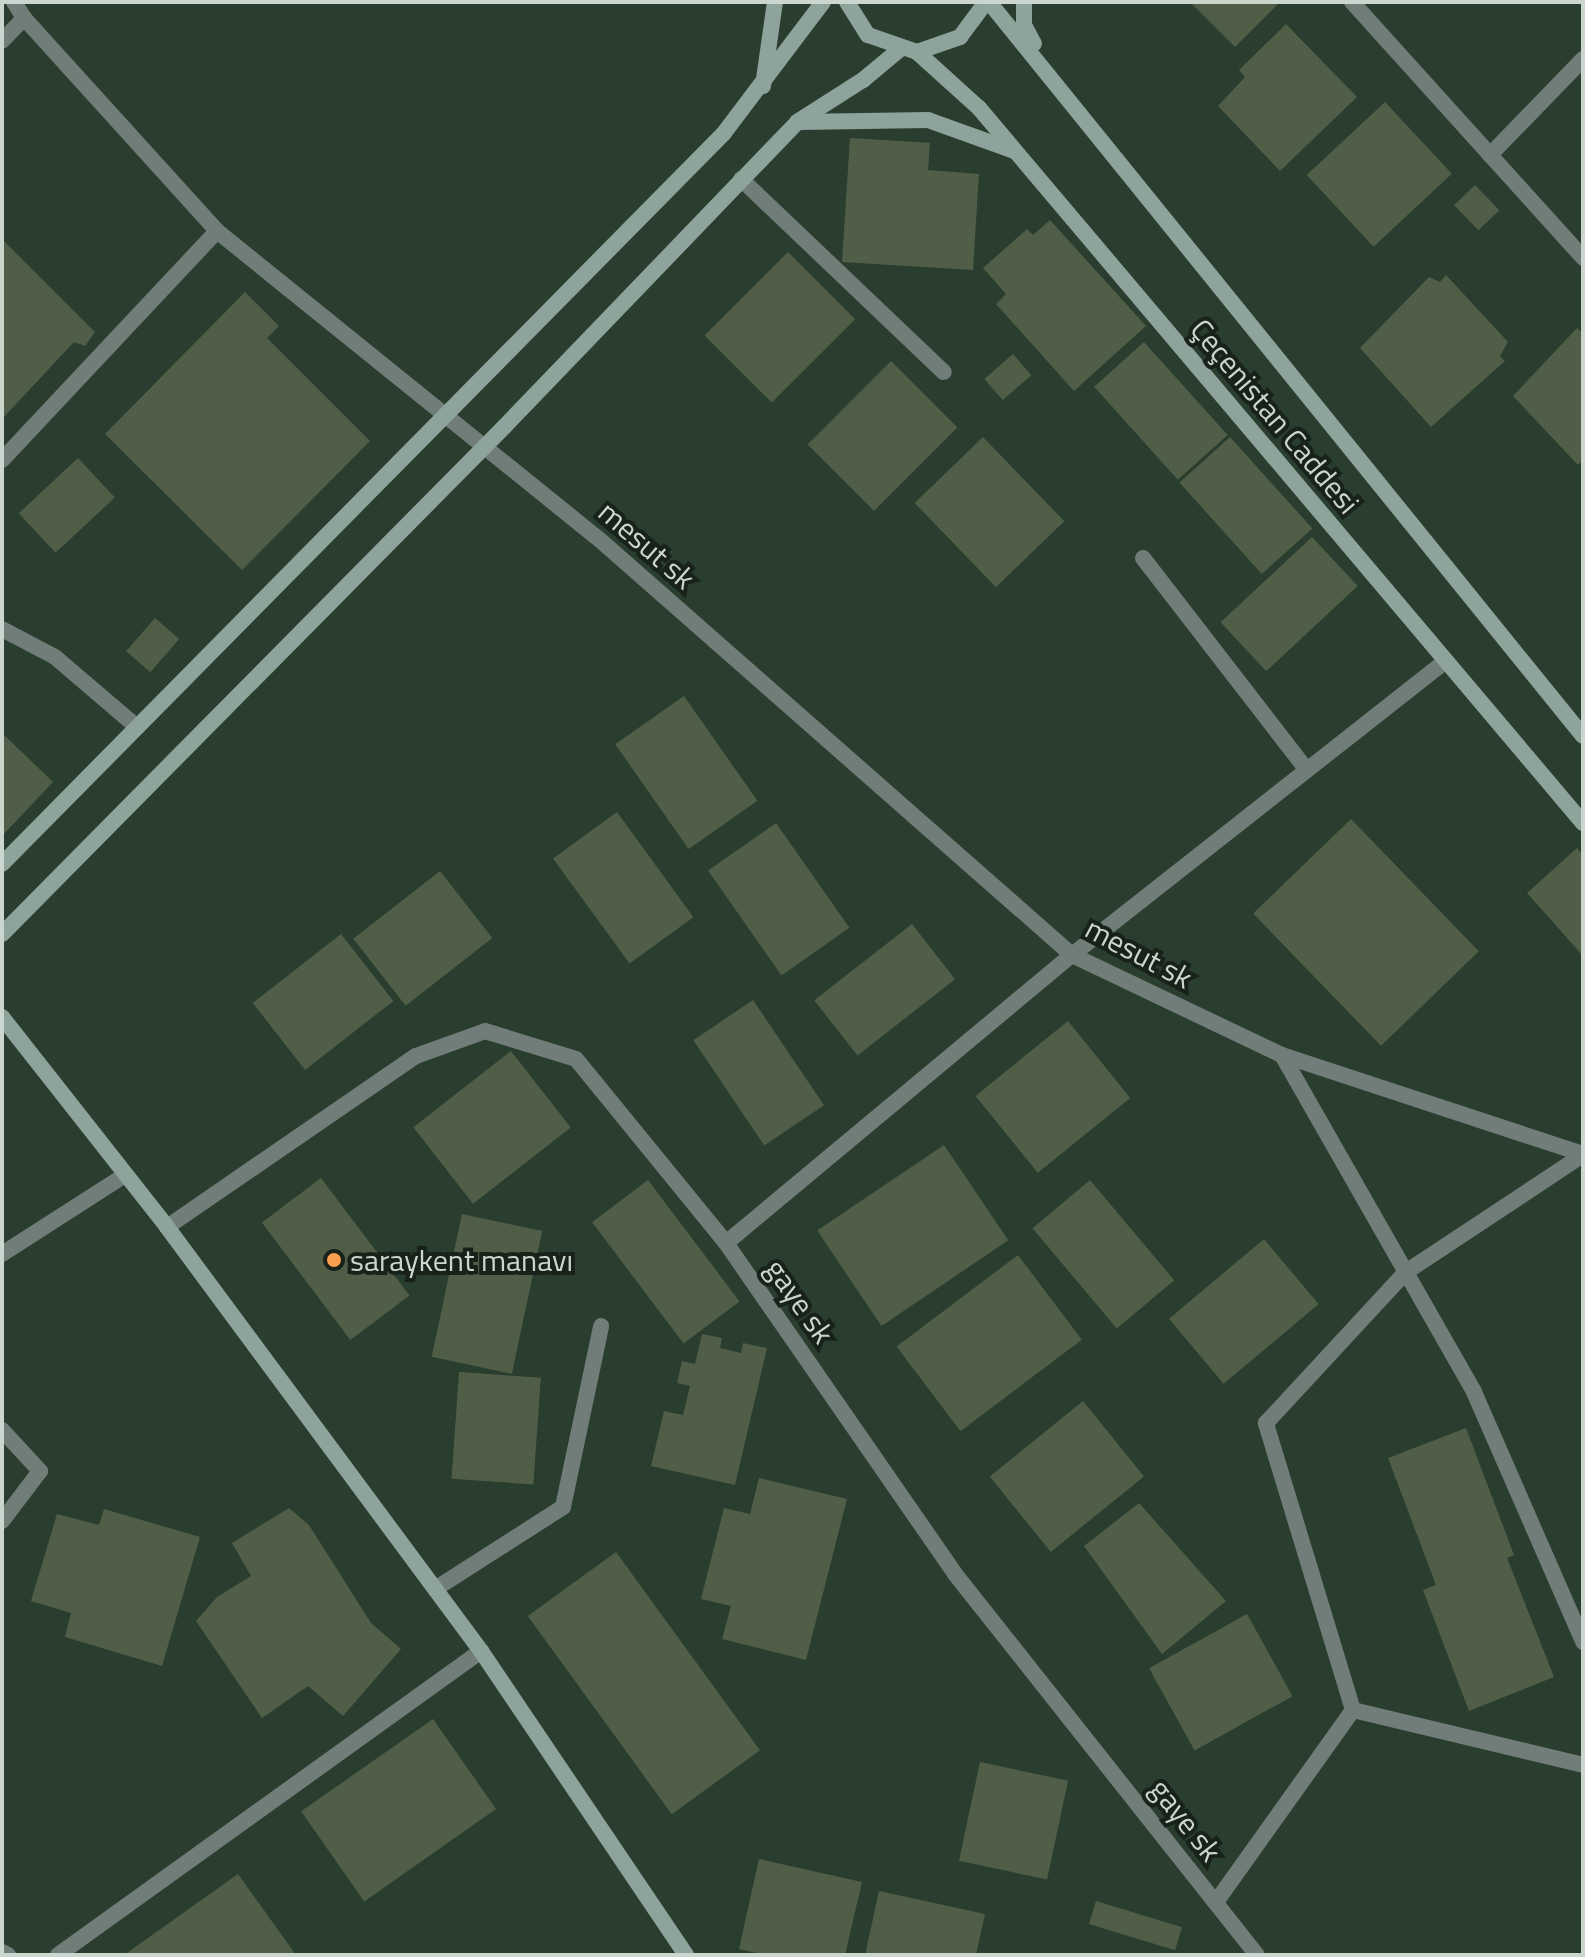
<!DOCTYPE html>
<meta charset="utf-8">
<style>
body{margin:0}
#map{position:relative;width:1585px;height:1957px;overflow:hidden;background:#293e2e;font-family:"Titillium Web",sans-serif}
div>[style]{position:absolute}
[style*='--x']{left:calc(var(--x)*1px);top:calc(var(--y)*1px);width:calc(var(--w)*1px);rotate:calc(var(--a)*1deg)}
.building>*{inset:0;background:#505e48;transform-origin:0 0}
.lane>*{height:16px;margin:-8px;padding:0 8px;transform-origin:8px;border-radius:8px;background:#707d78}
.street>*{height:16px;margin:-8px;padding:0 8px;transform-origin:8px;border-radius:8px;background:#707d78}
.secondary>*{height:16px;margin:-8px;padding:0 8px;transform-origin:8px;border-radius:8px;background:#8ea39b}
.dots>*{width:22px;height:22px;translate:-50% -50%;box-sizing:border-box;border:4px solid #18221b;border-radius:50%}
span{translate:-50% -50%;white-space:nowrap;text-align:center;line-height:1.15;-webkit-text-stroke:8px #18221b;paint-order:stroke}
.street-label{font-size:30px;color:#cbd7ce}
.poi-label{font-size:30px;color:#cbd7ce}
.left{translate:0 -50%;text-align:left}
.frame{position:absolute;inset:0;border:4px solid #cbd7ce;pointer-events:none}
</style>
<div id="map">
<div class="building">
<div style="clip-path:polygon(1190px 2px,1280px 2px,1235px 47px)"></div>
<div style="clip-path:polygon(1286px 24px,1357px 97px,1280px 171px,1218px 106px,1245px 77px,1239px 70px)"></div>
<div style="left:1385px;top:102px;width:98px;height:107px;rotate:47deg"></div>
<div style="clip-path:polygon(850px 138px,930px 143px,928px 170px,979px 174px,973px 270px,842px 262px)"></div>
<div style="left:1475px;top:185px;width:35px;height:29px;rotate:46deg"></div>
<div style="clip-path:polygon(1050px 220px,1146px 326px,1074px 391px,996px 304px,1006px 294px,983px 268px,1027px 229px,1033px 235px)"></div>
<div style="clip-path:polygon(2px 239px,95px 332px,85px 346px,74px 342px,2px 419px)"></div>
<div style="left:788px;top:252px;width:95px;height:118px;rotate:45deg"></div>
<div style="clip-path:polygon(1446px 275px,1508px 342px,1500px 356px,1505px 361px,1431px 427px,1360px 348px,1429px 277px,1440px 282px)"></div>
<div style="clip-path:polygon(245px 292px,279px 326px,267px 338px,370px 441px,242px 570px,105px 434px)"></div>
<div style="clip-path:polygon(1577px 328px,1583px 334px,1583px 460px,1578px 465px,1513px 396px)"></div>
<div style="left:1144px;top:342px;width:125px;height:67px;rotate:48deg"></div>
<div style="left:1013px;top:354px;width:28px;height:38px;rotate:49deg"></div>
<div style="left:891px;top:361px;width:94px;height:118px;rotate:45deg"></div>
<div style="left:983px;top:437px;width:117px;height:95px;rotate:46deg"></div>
<div style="left:1230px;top:437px;width:123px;height:68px;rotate:48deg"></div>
<div style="left:78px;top:458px;width:54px;height:81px;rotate:47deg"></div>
<div style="left:1312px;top:537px;width:67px;height:125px;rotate:47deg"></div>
<div style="left:155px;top:618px;width:32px;height:44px;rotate:41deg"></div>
<div style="left:684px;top:696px;width:128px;height:84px;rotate:55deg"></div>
<div style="clip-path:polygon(2px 733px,53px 782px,2px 836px)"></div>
<div style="left:617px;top:812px;width:130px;height:79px;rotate:54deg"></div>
<div style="left:1351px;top:819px;width:184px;height:136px;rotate:46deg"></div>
<div style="left:776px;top:823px;width:128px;height:83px;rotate:55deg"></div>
<div style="clip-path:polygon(1577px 848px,1583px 855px,1583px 956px,1527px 893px)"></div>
<div style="left:440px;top:871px;width:85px;height:110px;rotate:52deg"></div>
<div style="left:912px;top:924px;width:70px;height:124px;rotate:52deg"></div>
<div style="left:341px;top:934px;width:85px;height:112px;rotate:52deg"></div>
<div style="left:753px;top:1000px;width:127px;height:72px;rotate:56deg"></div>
<div style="left:1068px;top:1021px;width:99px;height:119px;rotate:51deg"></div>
<div style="left:511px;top:1051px;width:97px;height:124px;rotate:52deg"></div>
<div style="left:944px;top:1145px;width:115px;height:153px;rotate:56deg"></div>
<div style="left:321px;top:1178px;width:147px;height:74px;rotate:53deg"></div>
<div style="left:648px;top:1180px;width:152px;height:70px;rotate:53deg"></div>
<div style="left:1090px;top:1180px;width:131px;height:75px;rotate:50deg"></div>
<div style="left:462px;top:1214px;width:82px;height:146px;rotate:12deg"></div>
<div style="left:1264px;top:1239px;width:85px;height:124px;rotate:50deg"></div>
<div style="left:1018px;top:1255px;width:106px;height:152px;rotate:53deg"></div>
<div style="clip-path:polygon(702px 1334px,722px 1338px,720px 1348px,741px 1353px,743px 1343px,767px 1348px,735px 1485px,651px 1466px,664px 1411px,683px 1415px,690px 1386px,677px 1383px,682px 1361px,695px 1364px)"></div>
<div style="left:459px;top:1372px;width:82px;height:107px;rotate:4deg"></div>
<div style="left:1083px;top:1401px;width:97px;height:120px;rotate:51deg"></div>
<div style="clip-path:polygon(1466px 1428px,1514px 1555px,1507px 1558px,1554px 1677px,1469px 1711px,1423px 1590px,1436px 1585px,1388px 1458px)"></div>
<div style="clip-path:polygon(759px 1478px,847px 1499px,806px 1660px,722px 1639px,731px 1606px,701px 1599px,724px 1508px,750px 1514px)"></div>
<div style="clip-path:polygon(1139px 1503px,1226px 1601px,1162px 1654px,1084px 1546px)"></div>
<div style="clip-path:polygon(289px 1508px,309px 1525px,371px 1623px,401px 1649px,343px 1716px,308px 1686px,262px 1718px,196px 1621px,217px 1597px,251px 1576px,232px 1543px)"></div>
<div style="clip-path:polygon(104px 1509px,200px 1537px,162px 1666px,65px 1637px,71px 1613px,31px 1601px,57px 1514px,99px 1525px)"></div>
<div style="left:616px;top:1552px;width:245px;height:109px;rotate:54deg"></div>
<div style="left:1247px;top:1614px;width:94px;height:112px;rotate:61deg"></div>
<div style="left:433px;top:1719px;width:110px;height:161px;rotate:55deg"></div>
<div style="left:980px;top:1762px;width:90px;height:101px;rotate:12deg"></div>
<div style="clip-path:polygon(759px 1859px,862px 1882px,845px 1955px,765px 1955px,739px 1949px)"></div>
<div style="clip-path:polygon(238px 1874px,296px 1955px,124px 1955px)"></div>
<div style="clip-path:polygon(879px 1891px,985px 1914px,976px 1955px,865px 1955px)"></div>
<div style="left:1096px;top:1901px;width:90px;height:24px;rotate:17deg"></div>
</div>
<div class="lane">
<div style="--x:741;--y:179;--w:280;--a:43.6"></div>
<div style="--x:1143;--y:558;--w:268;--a:52.3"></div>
<div style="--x:2;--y:629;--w:60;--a:27.8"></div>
<div style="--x:55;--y:657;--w:108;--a:40.5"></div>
<div style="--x:435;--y:1589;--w:152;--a:-32.6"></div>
<div style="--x:563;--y:1507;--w:185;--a:-78.1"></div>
</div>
<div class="street">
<div style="--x:14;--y:2;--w:19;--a:58"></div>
<div style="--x:1352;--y:2;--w:345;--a:47.9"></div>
<div style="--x:2;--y:41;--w:32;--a:-46"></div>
<div style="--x:24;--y:18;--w:287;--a:47.8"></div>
<div style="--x:217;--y:231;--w:492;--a:38.9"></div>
<div style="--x:600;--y:540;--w:628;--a:41.32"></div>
<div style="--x:1072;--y:955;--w:233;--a:25.5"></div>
<div style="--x:1282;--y:1055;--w:388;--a:60.3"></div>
<div style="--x:1474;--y:1392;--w:273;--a:66.4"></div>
<div style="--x:1490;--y:155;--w:134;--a:-45.9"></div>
<div style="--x:2;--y:460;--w:314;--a:-46.8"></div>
<div style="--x:1282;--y:1055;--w:317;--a:18.2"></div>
<div style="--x:167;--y:1227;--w:302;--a:-34.5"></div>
<div style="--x:416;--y:1056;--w:73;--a:-19.9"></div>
<div style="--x:485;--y:1031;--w:95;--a:17.1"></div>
<div style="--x:576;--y:1059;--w:237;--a:50.8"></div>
<div style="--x:726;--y:1243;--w:402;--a:55.3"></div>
<div style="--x:955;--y:1574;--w:486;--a:51.6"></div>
<div style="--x:726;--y:1243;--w:450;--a:-39.8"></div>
<div style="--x:1072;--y:955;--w:474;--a:-38.2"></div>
<div style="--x:2;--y:1254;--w:146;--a:-32.7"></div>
<div style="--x:2;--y:1430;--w:56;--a:47.2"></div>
<div style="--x:40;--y:1471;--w:63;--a:127.2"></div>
<div style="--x:1353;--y:1710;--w:236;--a:13.4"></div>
<div style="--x:1216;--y:1902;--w:236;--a:-54.5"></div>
<div style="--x:1353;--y:1710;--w:300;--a:-106.9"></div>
<div style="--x:1266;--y:1423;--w:206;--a:-47.2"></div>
<div style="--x:1406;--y:1272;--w:212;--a:-33.5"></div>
<div style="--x:2;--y:1952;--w:7;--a:27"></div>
<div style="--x:58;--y:1955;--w:521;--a:-35.7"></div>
</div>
<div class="secondary">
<div style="--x:847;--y:2;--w:39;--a:58"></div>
<div style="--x:868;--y:35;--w:52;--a:19.1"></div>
<div style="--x:917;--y:52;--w:46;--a:-19.2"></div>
<div style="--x:960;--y:37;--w:44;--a:-53.4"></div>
<div style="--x:989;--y:2;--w:944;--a:51.02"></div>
<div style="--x:1024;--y:2;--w:23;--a:90"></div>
<div style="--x:1024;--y:25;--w:21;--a:62"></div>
<div style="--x:917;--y:52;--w:84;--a:42.1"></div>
<div style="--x:979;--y:108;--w:936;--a:49.81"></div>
<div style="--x:763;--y:86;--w:85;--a:-81.9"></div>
<div style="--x:799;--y:122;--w:129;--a:-0.9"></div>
<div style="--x:928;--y:120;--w:91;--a:19.8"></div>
<div style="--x:2;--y:864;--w:1027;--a:-45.35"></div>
<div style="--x:724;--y:133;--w:164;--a:-52.9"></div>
<div style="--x:2;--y:934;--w:713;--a:-45.28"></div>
<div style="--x:504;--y:427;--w:423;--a:-46.1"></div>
<div style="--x:797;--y:122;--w:78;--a:-32.5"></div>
<div style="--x:863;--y:80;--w:47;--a:-39.8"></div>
<div style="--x:2;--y:1017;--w:267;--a:51.8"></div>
<div style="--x:167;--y:1227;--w:528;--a:53.48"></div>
<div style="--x:481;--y:1651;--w:367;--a:56"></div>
</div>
<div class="dots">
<div style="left:334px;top:1260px;background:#fa9f4e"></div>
</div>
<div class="street-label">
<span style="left:1275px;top:416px;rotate:50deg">Çeçenistan Caddesi</span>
<span style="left:647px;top:545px;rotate:41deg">mesut sk</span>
<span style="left:1139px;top:953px;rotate:28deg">mesut sk</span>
<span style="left:800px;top:1301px;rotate:55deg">gaye sk</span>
<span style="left:1186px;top:1820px;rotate:52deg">gaye sk</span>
</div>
<div class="poi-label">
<span class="left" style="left:350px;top:1260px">saraykent manavı</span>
</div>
<div class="frame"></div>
</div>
